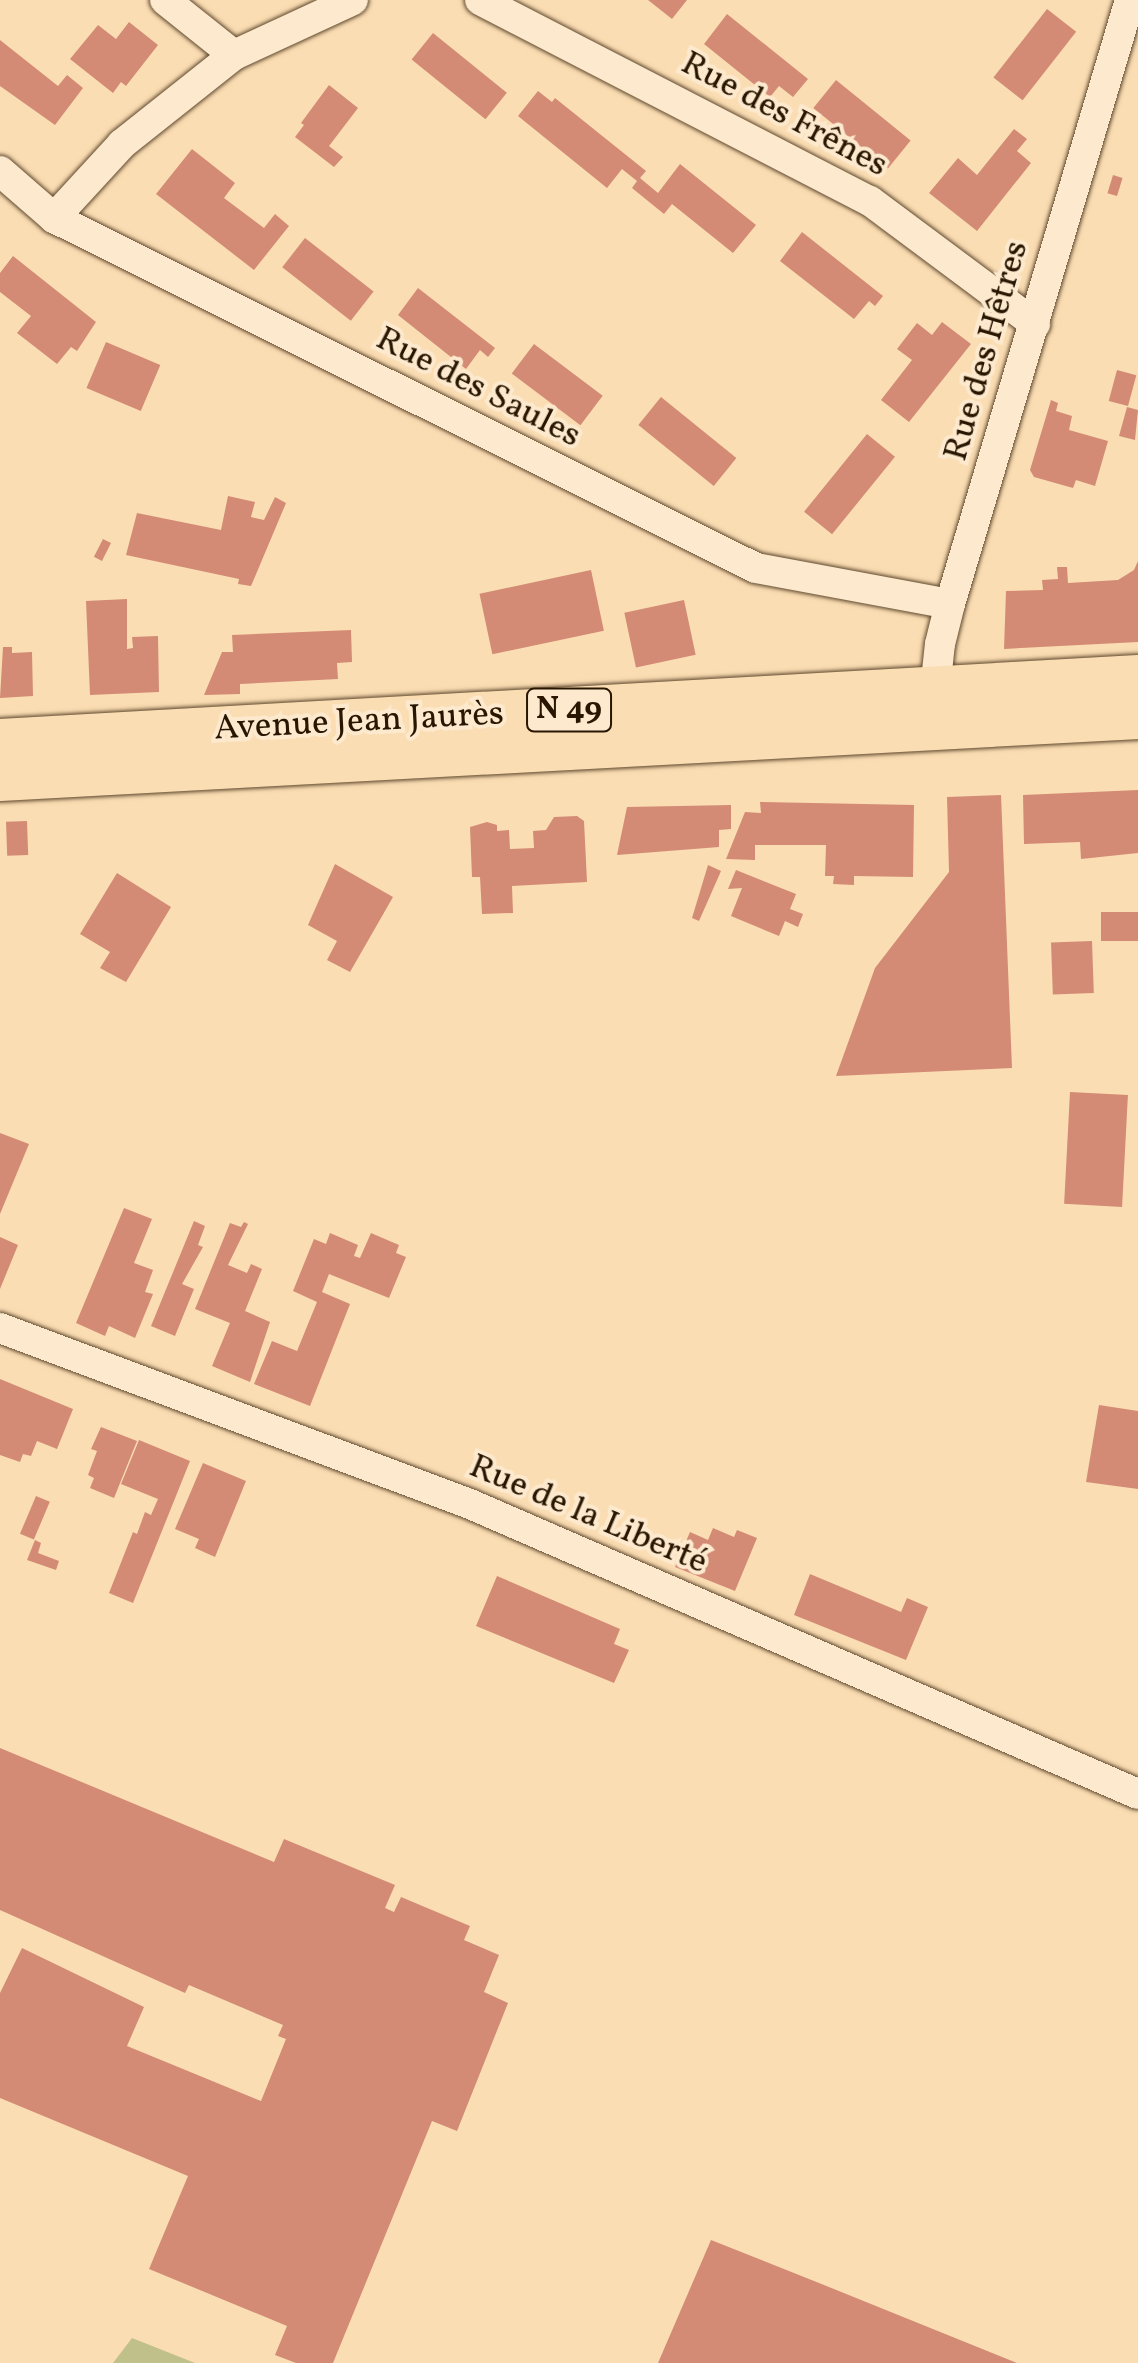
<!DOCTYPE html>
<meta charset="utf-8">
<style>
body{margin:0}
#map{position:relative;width:1138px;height:2363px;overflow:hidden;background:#fbddb3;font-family:Vollkorn,serif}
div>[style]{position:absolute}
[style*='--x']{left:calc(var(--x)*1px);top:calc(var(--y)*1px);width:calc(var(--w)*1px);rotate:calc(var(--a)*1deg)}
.green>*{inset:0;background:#c0c08b}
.building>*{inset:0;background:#d38b75;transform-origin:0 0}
.roads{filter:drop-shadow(0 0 2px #5e482d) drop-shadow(0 0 2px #5e482d)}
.street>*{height:30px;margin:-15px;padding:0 15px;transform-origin:15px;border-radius:15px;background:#fce9ce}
.primary>*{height:48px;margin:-24px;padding:0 24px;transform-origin:24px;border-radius:24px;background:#fbddb3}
span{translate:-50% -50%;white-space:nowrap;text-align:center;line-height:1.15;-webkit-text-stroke:8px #fce9ce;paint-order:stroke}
.shield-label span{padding:2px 8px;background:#fce9ce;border:2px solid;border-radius:8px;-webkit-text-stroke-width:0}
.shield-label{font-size:32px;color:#291600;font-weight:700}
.street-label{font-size:35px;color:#291600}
</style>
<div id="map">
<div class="green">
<div style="clip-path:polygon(132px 2338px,195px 2363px,113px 2363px)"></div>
</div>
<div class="building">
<div style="clip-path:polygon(648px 0,687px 0,672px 19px)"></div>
<div style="left:1047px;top:9px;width:37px;height:87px;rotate:38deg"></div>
<div style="clip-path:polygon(727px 14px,808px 79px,793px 97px,779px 86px,770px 97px,704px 44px)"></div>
<div style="clip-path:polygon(129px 22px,158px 45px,126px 86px,121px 82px,113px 93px,70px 59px,98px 25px,116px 39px)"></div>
<div style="left:433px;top:33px;width:95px;height:34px;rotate:39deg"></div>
<div style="clip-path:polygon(0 40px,58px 86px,67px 75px,83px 88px,55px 125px,0 86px)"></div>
<div style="left:836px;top:80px;width:96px;height:36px;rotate:39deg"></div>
<div style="clip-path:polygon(329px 85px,358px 108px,329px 146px,343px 157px,334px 167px,295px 137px,304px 125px,301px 123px)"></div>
<div style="clip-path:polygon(538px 91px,552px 102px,555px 98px,646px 171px,640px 178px,658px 193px,680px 164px,756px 225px,733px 253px,672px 204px,664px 214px,632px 188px,637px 181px,622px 169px,607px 188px,518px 116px)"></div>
<div style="clip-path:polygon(1014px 129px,1027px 139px,1017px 151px,1031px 163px,977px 231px,929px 193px,958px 158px,977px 175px)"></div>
<div style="clip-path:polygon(192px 149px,235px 183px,224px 198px,264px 228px,275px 214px,289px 226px,254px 270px,156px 194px)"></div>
<div style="left:1113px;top:175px;width:10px;height:19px;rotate:17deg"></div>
<div style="clip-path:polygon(802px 232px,883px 296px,875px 306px,869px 301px,854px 319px,780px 261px)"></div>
<div style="left:305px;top:238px;width:87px;height:37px;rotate:38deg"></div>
<div style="clip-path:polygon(13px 256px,96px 322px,77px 351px,71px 347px,57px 364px,17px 333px,31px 316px,0 292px,0 273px)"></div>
<div style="clip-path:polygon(418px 288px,495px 348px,488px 357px,480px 350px,466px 369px,398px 315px)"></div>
<div style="clip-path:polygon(942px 322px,971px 344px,909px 422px,881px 400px,912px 360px,897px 349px,917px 323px,932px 335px)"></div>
<div style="left:106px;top:342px;width:59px;height:50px;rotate:23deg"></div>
<div style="left:534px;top:344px;width:86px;height:37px;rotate:37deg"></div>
<div style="left:1117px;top:370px;width:20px;height:32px;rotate:15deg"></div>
<div style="left:661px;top:397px;width:97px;height:36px;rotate:39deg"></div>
<div style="clip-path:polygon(1051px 400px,1058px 403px,1056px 411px,1072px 416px,1069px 430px,1108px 441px,1095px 486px,1076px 480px,1073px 488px,1034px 477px,1030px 470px)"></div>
<div style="clip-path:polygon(1127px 407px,1138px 410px,1135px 440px,1119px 436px)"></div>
<div style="left:867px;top:434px;width:36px;height:100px;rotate:39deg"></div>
<div style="clip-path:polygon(228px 496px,255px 502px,251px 517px,264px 520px,275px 497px,286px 503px,251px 586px,238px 584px,239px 579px,126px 555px,137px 513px,221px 530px)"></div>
<div style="left:103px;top:539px;width:9px;height:20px;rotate:27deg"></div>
<div style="clip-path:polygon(1138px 561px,1138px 642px,1004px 649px,1006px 591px,1043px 590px,1042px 580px,1058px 579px,1057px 567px,1067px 567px,1068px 583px,1118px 580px,1134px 570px)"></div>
<div style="left:591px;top:570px;width:62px;height:114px;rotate:78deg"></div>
<div style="clip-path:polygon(127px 599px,127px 649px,133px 648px,132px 637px,158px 636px,159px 692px,90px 695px,86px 601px)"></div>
<div style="left:684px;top:600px;width:56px;height:61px;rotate:78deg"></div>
<div style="clip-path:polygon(351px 630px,352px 662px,337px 663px,338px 679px,240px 684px,240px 694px,204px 695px,222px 652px,233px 652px,232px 635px)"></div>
<div style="clip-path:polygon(3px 647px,12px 647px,12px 653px,32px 652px,33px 696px,0 698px)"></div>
<div style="clip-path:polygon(1138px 790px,1138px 853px,1081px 859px,1080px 842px,1024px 844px,1023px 795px)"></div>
<div style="clip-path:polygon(1001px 795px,1012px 1068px,836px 1076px,875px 968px,949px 872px,947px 797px)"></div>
<div style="clip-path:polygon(760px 802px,914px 805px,913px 877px,854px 876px,854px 885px,833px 884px,834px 876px,825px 876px,826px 845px,755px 845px,755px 860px,726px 859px,745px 812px,761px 813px)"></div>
<div style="clip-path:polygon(731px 805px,731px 829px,719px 830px,719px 847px,617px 855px,627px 807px)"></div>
<div style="clip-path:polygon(577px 816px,584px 821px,587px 882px,512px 886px,513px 913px,482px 914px,480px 877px,472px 877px,470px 827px,487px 822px,497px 825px,497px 831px,509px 830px,510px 849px,534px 848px,533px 831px,546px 830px,554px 817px)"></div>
<div style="left:27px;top:821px;width:34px;height:21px;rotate:88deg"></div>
<div style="clip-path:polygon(335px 864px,393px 897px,350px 972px,327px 960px,337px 941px,308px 925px)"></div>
<div style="clip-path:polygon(708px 865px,721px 871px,699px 921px,692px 918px)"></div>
<div style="clip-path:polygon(736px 870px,796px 894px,790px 909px,803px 914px,798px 927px,785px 921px,779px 936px,731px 916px,742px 888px,728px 889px)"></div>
<div style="clip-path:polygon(117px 873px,171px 907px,126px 982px,100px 968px,110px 952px,80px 934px)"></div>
<div style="left:1101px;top:912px;width:37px;height:29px"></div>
<div style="left:1092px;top:941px;width:52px;height:41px;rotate:88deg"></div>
<div style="left:1070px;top:1092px;width:58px;height:112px;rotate:3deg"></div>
<div style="clip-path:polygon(0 1133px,29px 1144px,0 1214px)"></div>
<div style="clip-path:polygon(124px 1208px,152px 1219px,134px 1263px,153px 1270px,145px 1292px,153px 1294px,135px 1338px,109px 1326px,105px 1336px,76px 1323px)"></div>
<div style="clip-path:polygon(194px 1221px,205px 1226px,198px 1245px,203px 1247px,182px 1284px,194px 1289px,175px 1336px,151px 1326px)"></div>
<div style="clip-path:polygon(244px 1222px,248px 1224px,228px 1265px,247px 1273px,251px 1264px,262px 1269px,245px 1311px,270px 1322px,250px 1382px,212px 1366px,230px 1323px,195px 1309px,230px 1223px,241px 1227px)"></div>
<div style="clip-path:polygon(330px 1233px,358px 1245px,354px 1256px,360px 1258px,371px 1233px,399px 1245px,396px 1253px,406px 1257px,389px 1298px,329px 1274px,322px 1292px,350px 1304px,310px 1406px,254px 1384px,272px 1341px,297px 1351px,317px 1302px,293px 1291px,314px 1239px,326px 1244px)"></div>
<div style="clip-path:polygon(0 1237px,18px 1245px,0 1289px)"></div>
<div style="clip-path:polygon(0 1379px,73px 1409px,57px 1449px,37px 1441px,31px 1456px,23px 1454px,20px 1462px,0 1455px)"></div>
<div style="clip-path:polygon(1099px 1405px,1138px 1411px,1138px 1489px,1086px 1482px)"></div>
<div style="clip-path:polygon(101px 1427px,137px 1441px,114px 1498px,90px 1488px,94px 1478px,88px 1475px,97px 1451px,91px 1449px)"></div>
<div style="clip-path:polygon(139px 1440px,190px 1461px,133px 1603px,109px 1593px,133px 1532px,137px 1534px,145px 1512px,151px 1515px,158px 1499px,121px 1484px)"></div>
<div style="clip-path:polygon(203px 1463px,246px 1481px,215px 1557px,195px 1548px,199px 1539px,175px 1529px)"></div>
<div style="left:36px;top:1496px;width:15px;height:41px;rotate:23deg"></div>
<div style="clip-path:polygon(713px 1528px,734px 1537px,737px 1530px,757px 1538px,735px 1591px,675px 1567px,690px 1532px,708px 1540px)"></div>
<div style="clip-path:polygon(35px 1540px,41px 1543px,38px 1553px,59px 1561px,56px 1570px,27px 1560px)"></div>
<div style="clip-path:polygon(810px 1574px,901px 1612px,907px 1598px,928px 1607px,906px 1660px,794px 1615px)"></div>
<div style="clip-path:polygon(497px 1576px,620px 1629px,614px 1644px,629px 1650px,614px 1683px,476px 1626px)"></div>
<div style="clip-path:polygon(0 1748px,274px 1862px,284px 1839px,395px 1885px,385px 1908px,394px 1912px,401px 1897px,470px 1926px,464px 1940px,499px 1955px,484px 1992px,508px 2003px,457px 2131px,432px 2121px,333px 2363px,296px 2363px,275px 2355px,287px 2326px,149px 2269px,188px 2176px,0 2098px,0 1993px,22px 1948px,144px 2007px,127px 2046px,261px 2101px,286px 2039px,278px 2036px,283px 2025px,189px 1985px,185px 1993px,0 1910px)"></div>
<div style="clip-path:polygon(711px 2240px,824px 2285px,1017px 2363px,658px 2363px)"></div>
</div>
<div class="roads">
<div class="street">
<div style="--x:165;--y:0;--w:88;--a:38.6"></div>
<div style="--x:480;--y:0;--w:439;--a:27.3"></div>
<div style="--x:870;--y:201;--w:206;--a:36.7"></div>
<div style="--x:0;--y:171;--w:72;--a:41"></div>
<div style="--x:54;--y:218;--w:784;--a:26.5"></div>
<div style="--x:756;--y:568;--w:197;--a:10.5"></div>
<div style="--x:54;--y:218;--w:100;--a:-47.4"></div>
<div style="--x:122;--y:144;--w:143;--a:-38.5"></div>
<div style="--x:234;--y:55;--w:131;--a:-24.8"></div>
<div style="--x:933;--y:708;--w:64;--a:-83.8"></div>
<div style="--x:940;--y:644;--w:41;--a:-76"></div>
<div style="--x:950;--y:604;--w:630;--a:-73.41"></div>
<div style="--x:0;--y:1328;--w:502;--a:20.53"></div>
<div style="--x:470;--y:1504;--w:728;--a:23.47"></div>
</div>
<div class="primary">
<div style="--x:0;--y:743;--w:1140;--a:-3.22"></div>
<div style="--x:0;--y:777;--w:1140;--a:-3.12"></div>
</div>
</div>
<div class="shield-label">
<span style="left:569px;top:710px">N 49</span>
</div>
<div class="street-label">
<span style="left:784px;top:115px;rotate:28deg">Rue des Frênes</span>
<span style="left:987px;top:351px;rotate:-74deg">Rue des Hêtres</span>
<span style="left:478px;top:388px;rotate:27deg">Rue des Saules</span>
<span style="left:359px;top:722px;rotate:-3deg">Avenue Jean Jaurès</span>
<span style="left:588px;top:1515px;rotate:23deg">Rue de la Liberté</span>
</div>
</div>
